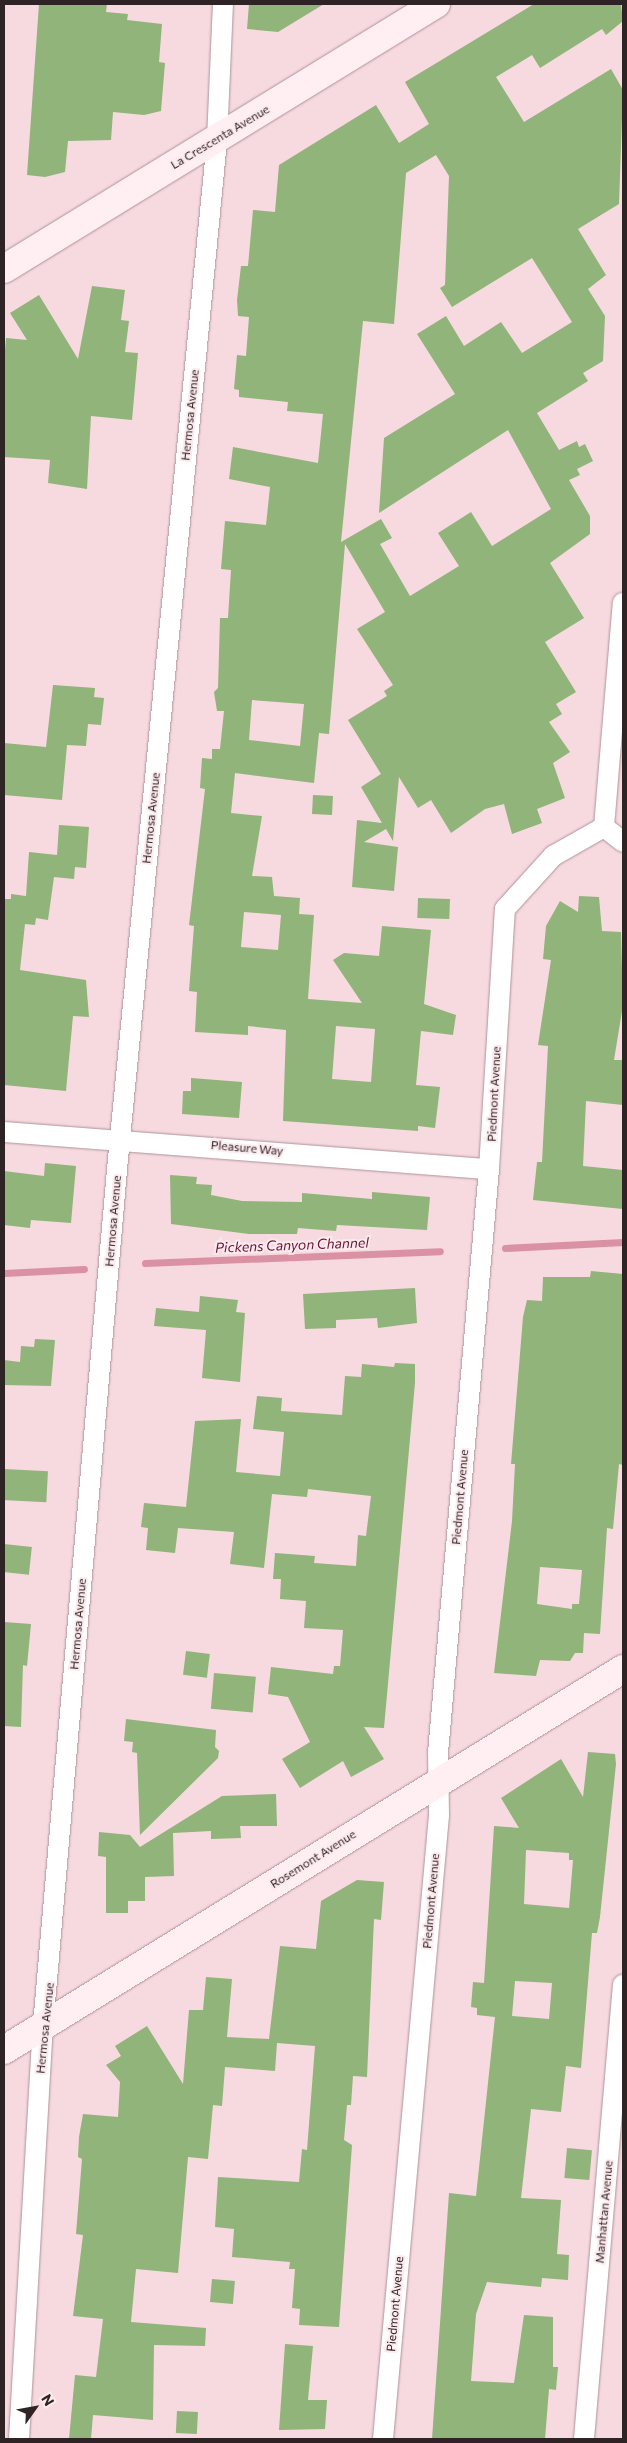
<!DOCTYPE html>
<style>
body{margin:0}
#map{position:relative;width:627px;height:2443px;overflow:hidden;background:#f7d9e0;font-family:Commissioner,sans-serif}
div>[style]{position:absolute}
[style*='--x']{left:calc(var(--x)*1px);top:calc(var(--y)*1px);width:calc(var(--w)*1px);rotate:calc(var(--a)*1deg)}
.stream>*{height:7px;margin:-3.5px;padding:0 3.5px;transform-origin:3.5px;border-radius:3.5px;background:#db91a4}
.building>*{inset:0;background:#90b479;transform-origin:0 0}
.roads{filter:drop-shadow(0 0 1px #af9399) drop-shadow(0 0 1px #af9399)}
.street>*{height:20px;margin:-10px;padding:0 10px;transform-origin:10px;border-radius:10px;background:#fff}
.secondary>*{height:28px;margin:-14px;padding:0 14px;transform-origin:14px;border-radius:14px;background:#ffeef2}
span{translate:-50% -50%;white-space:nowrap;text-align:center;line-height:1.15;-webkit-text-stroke:4px #fceaee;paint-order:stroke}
.street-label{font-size:12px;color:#2e2325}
.water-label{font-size:14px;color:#681133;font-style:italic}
.frame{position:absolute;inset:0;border:5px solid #2e2325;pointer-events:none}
.north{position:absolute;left:10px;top:2383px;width:50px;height:50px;-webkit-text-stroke:4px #fceaee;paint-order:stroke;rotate:58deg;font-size:14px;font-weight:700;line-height:20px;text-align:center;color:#2e2325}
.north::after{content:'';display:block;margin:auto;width:18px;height:22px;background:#2e2325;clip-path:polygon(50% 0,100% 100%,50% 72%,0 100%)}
</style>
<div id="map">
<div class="stream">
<div style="--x:505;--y:1248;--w:118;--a:-2.9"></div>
<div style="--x:145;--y:1263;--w:295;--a:-2.3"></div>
<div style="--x:4;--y:1273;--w:80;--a:-2.9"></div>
</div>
<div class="building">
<div style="clip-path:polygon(39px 4px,107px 4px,106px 12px,128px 14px,127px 20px,162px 24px,159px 62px,165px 63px,161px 111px,144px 115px,113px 112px,111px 140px,68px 141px,65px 172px,45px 177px,27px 175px)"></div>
<div style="clip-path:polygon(249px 4px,324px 4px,278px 32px,247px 29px)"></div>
<div style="clip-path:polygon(evenodd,534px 4px,621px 4px,623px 21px,606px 35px,602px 29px,540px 68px,532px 55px,496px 77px,524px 122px,611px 69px,623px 90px,619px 204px,578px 229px,606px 275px,588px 289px,605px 316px,603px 361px,583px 373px,588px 381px,537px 413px,559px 450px,577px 441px,579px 447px,585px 444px,593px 461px,577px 469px,580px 475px,569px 480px,590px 516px,590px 534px,550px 563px,584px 618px,545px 642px,576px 692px,556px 704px,562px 714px,549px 722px,570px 752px,553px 763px,565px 798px,537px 809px,542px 823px,512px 834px,504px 804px,485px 809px,451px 833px,431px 800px,418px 808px,399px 777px,393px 841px,386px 829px,364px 842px,398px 847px,394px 891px,352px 887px,357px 820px,382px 823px,361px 787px,381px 774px,348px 720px,387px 696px,384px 691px,393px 685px,357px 629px,385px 612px,345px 544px,329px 734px,319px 733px,314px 783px,235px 773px,231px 813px,262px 816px,252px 876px,272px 877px,274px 896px,300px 898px,299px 914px,314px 915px,308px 999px,362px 1003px,333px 960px,344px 953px,379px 956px,382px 926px,431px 930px,424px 1004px,456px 1015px,453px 1035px,421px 1031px,416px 1085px,440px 1087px,435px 1128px,418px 1126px,418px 1131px,283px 1121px,286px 1030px,248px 1026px,248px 1035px,195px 1032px,197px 992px,189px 991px,194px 926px,189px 925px,205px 789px,200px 788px,202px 758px,212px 759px,212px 749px,220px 749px,224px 711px,217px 711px,214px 692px,218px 688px,220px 618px,228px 618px,231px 570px,221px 569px,225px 521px,266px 525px,270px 487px,229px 479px,233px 447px,318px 463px,323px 414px,287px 411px,288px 402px,239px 397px,239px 390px,234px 389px,237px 355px,246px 356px,249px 317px,238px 316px,237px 300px,241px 266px,248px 266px,253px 210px,275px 212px,279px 165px,376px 105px,399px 143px,429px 124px,405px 82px,534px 4px,436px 155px,449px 176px,445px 285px,440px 288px,452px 307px,532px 258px,572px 322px,522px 353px,501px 322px,464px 346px,446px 316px,417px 334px,455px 394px,384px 438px,379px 513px,508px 430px,551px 509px,492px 546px,471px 512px,438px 533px,459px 566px,410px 596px,380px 544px,392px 538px,381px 519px,341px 542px,363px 321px,394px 324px,406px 173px,436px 155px,534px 4px,252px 700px,304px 704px,300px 746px,249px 740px,252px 700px,534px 4px,244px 912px,281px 915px,278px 950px,241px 947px,244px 912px,534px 4px,336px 1026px,375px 1029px,371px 1082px,332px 1079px,336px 1026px)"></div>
<div style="clip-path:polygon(92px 286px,125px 290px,121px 320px,129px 321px,125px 352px,138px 353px,132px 420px,91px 416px,87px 489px,48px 483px,50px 460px,4px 457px,4px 362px,6px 338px,27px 340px,10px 313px,39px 295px,78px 359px)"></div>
<div style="clip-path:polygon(53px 685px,95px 688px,94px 697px,104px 698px,101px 725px,88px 724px,86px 746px,67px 745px,62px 800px,4px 795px,4px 743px,46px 747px)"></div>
<div style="left:313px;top:795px;width:20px;height:19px;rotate:3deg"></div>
<div style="clip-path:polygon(59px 825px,89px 827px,86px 868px,75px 867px,74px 879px,54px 877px,48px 920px,36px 918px,35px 925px,25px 924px,20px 970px,86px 980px,89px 1017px,73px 1016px,66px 1091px,4px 1085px,4px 899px,11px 899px,11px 894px,26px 896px,29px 852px,57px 855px)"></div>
<div style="clip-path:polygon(579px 896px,599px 897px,602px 931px,621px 932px,623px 1005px,614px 1060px,623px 1060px,623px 1105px,586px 1101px,583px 1166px,623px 1170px,623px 1209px,533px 1200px,537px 1162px,542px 1162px,548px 1046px,538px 1045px,551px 960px,543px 959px,546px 926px,560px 901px,578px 912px)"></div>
<div style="left:418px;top:898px;width:32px;height:20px;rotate:2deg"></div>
<div style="clip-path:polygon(191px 1078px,242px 1082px,239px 1118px,182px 1114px,183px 1091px,191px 1091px)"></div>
<div style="clip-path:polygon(45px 1163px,76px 1166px,71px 1223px,31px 1220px,30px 1228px,4px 1225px,4px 1171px,44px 1176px)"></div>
<div style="clip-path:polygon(170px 1175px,197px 1177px,196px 1184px,212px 1185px,211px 1195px,242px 1201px,302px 1202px,302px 1193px,372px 1199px,372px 1192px,430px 1197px,427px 1230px,337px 1225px,336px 1231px,298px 1228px,297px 1234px,249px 1234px,171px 1224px)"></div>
<div style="clip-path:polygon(evenodd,591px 1271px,623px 1274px,623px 1465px,619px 1464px,613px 1529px,607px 1528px,600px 1634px,584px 1633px,583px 1653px,575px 1653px,570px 1661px,540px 1660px,536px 1676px,494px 1673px,512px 1521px,515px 1464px,511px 1464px,523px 1317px,527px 1300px,542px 1301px,543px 1277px,590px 1277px,591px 1271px,540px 1567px,582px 1570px,579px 1604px,572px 1604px,572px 1609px,537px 1604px,540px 1567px)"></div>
<div style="clip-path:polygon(415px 1288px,417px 1323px,378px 1328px,377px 1318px,336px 1320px,336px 1328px,305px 1329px,303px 1294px)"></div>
<div style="clip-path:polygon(200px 1296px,238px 1300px,236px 1312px,245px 1313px,240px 1382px,202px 1378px,206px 1330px,154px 1326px,156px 1308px,199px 1312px)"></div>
<div style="clip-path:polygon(35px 1339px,55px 1340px,51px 1386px,4px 1385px,4px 1360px,20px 1362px,21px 1346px,34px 1347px)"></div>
<div style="clip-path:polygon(395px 1363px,415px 1364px,415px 1383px,384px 1728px,364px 1727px,384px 1759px,351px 1777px,343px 1761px,300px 1788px,282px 1759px,310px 1742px,288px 1697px,268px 1694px,271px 1667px,333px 1674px,334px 1666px,340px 1666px,343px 1630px,304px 1628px,306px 1601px,280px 1599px,281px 1579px,273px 1579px,275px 1553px,315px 1556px,314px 1563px,356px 1566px,358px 1535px,366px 1536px,371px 1496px,308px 1489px,307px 1497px,272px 1494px,264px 1568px,230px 1564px,234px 1532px,178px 1528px,175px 1553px,146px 1550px,148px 1528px,141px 1527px,144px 1503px,186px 1507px,195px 1421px,241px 1419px,236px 1472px,280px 1476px,284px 1432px,253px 1429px,257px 1396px,282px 1398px,281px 1411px,342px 1415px,345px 1376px,361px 1377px,362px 1364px,394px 1367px)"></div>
<div style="left:4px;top:1469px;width:44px;height:31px;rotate:3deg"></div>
<div style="left:4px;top:1544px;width:28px;height:28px;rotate:6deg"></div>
<div style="clip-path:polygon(4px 1622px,31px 1624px,27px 1666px,23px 1665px,21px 1727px,4px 1726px)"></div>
<div style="left:186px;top:1651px;width:24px;height:24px;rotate:7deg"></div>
<div style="left:214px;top:1673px;width:42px;height:36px;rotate:5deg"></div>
<div style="clip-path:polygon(126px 1719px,216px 1730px,215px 1747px,219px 1751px,218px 1758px,140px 1835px,137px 1753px,132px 1752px,133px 1742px,124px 1741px)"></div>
<div style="clip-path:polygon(evenodd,588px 1752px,615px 1754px,616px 1764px,600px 1917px,597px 1933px,592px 1933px,581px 2068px,566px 2066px,561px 2112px,531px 2109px,521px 2198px,561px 2200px,557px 2254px,569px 2255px,568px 2280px,542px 2278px,541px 2287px,487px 2282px,476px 2314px,471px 2381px,514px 2383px,524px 2315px,553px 2317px,553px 2367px,558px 2367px,556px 2390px,549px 2389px,545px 2439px,432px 2439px,449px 2193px,476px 2196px,495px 2017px,477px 2015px,477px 2008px,471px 2007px,473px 1982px,484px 1983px,494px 1826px,519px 1828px,501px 1798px,561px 1759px,583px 1797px,588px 1752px,526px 1850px,569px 1853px,569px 1860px,573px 1860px,569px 1908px,524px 1904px,526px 1850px,588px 1752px,515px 1981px,552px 1983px,549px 2019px,512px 2016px,515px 1981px)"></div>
<div style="clip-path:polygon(276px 1794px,277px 1826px,240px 1826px,241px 1838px,211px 1839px,211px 1831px,173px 1833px,174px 1876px,145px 1877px,145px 1901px,128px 1901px,128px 1913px,106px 1913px,106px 1857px,98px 1856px,99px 1832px,130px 1835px,140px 1847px,222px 1796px)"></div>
<div style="clip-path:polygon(357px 1880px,384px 1882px,381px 1920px,374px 1919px,367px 2077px,353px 2076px,351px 2105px,347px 2105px,344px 2140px,352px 2145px,339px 2327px,299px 2325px,300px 2309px,292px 2308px,295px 2269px,289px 2269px,290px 2262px,232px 2257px,234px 2229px,215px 2227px,218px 2177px,299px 2182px,302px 2149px,307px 2150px,315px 2046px,277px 2043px,275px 2071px,225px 2067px,222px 2106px,213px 2105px,208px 2159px,188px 2157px,178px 2273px,136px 2269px,131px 2322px,206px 2328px,205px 2346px,154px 2345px,153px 2420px,93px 2415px,91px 2439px,69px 2439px,75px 2375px,96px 2377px,103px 2319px,73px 2316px,83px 2235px,76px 2234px,82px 2159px,78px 2157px,79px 2137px,83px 2114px,118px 2117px,120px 2082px,106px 2065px,121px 2056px,115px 2046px,147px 2026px,183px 2084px,189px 2010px,203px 2010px,206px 1977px,232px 1979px,227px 2037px,269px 2039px,280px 1946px,316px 1949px,321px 1901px)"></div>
<div style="left:567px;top:2148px;width:25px;height:30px;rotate:5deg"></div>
<div style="left:212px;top:2279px;width:23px;height:23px;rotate:5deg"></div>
<div style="clip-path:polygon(285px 2344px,313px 2346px,308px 2400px,327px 2400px,325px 2429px,279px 2430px)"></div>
<div style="left:177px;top:2411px;width:21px;height:22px;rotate:3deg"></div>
</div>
<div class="roads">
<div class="street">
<div style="--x:604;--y:827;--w:24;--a:38"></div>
<div style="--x:4;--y:1132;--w:486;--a:4.4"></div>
<div style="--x:19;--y:2439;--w:414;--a:-86.7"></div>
<div style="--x:43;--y:2026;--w:870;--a:-85.06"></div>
<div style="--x:118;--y:1159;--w:1024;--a:-84.45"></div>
<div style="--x:217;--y:140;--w:136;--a:-87.5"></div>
<div style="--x:383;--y:2439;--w:627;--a:-84.87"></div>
<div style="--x:439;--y:1815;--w:62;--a:-90.9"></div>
<div style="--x:438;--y:1753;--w:586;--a:-85.01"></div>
<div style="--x:489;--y:1169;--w:260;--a:-86.5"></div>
<div style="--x:505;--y:909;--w:72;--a:-47.8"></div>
<div style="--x:553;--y:856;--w:59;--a:-29.6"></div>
<div style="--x:604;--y:827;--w:225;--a:-85.2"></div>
<div style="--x:584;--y:2439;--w:456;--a:-85.1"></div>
</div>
<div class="secondary">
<div style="--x:4;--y:269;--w:507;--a:-31.53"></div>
<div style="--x:4;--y:2050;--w:727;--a:-31.61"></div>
</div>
</div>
<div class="street-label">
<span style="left:220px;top:137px;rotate:-31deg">La Crescenta Avenue</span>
<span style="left:190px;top:415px;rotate:-84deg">Hermosa Avenue</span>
<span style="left:151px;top:818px;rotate:-84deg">Hermosa Avenue</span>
<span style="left:494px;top:1094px;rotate:-87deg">Piedmont Avenue</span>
<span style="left:247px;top:1148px;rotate:5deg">Pleasure Way</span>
<span style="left:113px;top:1221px;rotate:-85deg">Hermosa Avenue</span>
<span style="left:460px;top:1497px;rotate:-85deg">Piedmont Avenue</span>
<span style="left:78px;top:1624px;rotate:-85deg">Hermosa Avenue</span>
<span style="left:313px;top:1859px;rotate:-32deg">Rosemont Avenue</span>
<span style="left:431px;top:1901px;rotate:-85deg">Piedmont Avenue</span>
<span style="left:45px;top:2028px;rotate:-84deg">Hermosa Avenue</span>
<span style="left:604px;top:2212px;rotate:-85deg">Manhattan Avenue</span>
<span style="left:395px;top:2304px;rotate:-85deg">Piedmont Avenue</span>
</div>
<div class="water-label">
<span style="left:292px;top:1245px;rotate:-2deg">Pickens Canyon Channel</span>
</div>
<div class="frame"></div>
<div class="north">N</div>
</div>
